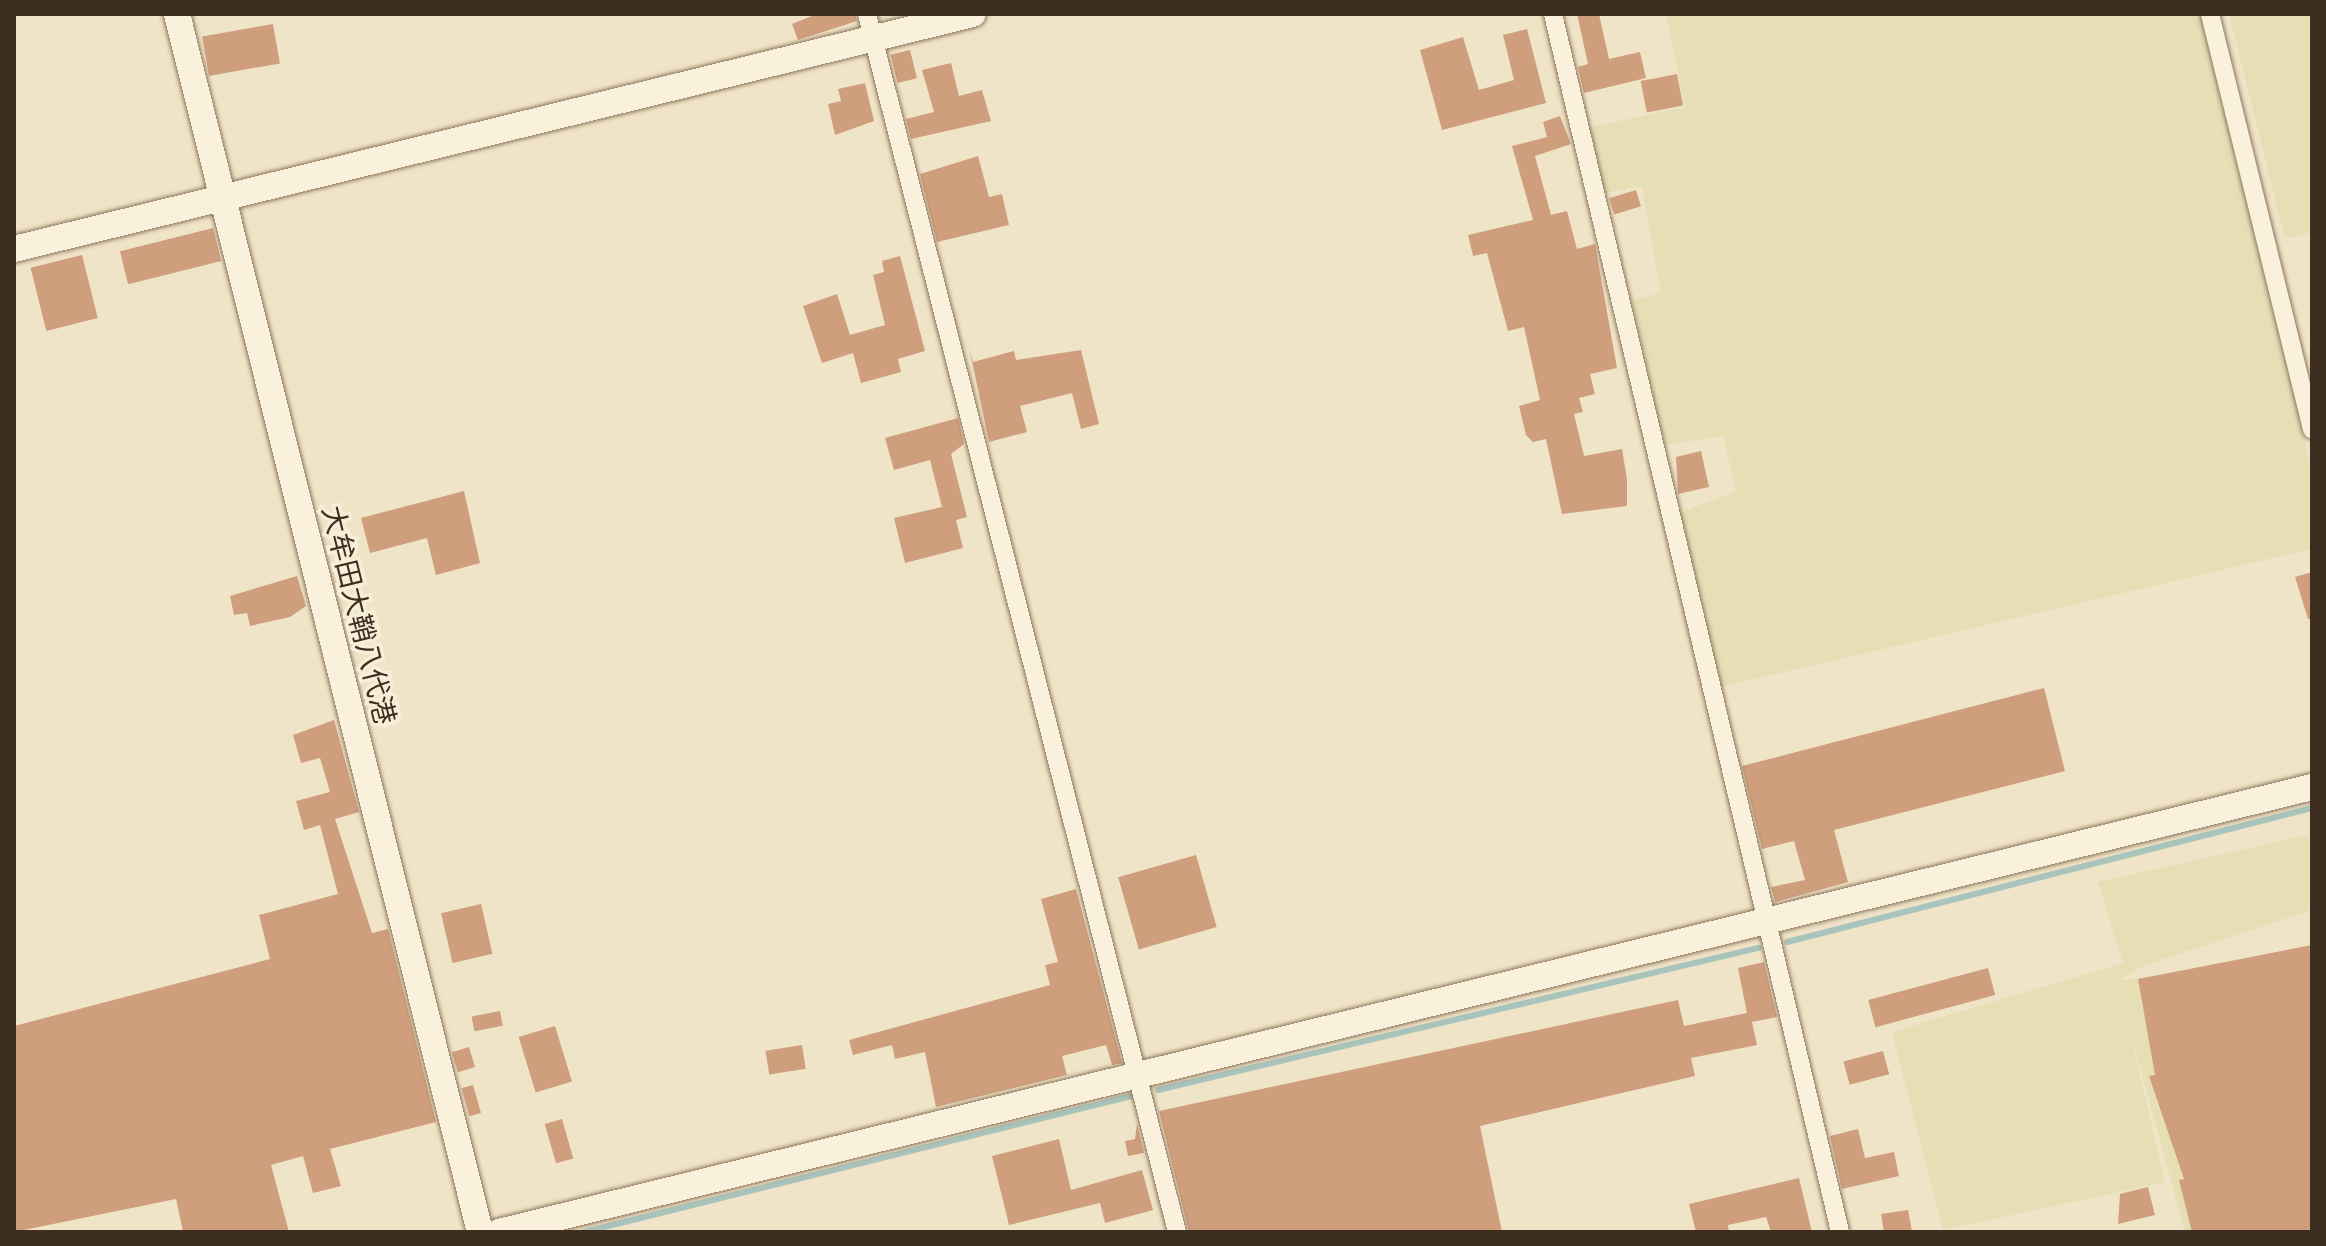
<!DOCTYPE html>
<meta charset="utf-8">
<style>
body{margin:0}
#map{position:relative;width:2326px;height:1246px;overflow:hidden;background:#f0e4c8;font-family:"Zilla Slab","Noto Sans JP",serif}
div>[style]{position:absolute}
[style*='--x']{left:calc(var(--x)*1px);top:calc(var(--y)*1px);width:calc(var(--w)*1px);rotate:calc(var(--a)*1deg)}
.farmland>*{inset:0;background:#e6deb5}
.stream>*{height:6px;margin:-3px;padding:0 3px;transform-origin:3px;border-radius:3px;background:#a9c4bc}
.building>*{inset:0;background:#cf9f7d;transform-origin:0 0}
.roads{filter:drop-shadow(0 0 2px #8d765c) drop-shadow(0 0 2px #8d765c)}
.street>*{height:18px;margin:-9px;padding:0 9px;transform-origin:9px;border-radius:9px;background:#faf1dc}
.secondary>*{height:26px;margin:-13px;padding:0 13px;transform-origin:13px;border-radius:13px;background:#faf1dc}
span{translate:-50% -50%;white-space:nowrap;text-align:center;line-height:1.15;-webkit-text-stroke:7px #f7eed8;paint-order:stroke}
.street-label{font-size:28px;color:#3d2e20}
.frame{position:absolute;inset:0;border:16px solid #3d2e20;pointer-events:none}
</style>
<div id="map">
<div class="farmland">
<div style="clip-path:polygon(1666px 14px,2200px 14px,2312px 471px,2312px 549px,1720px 687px,1680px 513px,1736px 491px,1723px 436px,1664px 445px,1632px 300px,1661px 293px,1642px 186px,1604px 193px,1586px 128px,1685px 107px)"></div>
<div style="clip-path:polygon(2229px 14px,2312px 14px,2312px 232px,2285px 239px)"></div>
<div style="clip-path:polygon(2312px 834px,2312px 910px,2145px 965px,2119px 981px,2312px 950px,2312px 1232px,2185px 1232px,2128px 1023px,2165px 1182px,1943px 1230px,1892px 1032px,2123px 963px,2098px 882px)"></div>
</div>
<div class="stream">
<div style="--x:1787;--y:942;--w:542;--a:-14.32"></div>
<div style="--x:1158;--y:1090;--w:617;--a:-13.32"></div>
<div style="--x:584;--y:1232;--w:565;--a:-13.94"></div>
</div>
<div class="building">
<div style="clip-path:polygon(817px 14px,855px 14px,857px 21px,798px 40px,792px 24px)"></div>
<div style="clip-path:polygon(1577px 14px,1599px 14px,1609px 59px,1640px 52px,1646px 78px,1584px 93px,1578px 67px,1588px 64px)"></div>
<div style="left:273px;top:24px;width:40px;height:72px;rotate:80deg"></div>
<div style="clip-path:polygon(1527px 29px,1546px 103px,1442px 130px,1420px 50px,1463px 37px,1479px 90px,1514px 80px,1503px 35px)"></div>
<div style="left:910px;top:50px;width:29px;height:20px;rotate:76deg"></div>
<div style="clip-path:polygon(951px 63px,959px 96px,982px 90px,991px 121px,911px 139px,906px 119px,934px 112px,922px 70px)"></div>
<div style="left:1677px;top:74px;width:32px;height:37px;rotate:79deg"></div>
<div style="clip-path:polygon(865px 83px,874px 121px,835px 135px,828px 104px,841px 101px,838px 89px)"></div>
<div style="clip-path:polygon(1560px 116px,1571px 144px,1535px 156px,1551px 215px,1567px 211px,1577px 249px,1595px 244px,1617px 368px,1590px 374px,1595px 394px,1579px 398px,1583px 412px,1574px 414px,1584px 456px,1622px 449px,1627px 479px,1627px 506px,1562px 514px,1546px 439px,1533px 442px,1526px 435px,1519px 406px,1540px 400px,1524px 327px,1508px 331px,1487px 253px,1473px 256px,1468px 235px,1533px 220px,1512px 146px,1547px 137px,1543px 122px)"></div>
<div style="clip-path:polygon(978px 156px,989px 197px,1002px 194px,1009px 225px,937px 242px,920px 174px)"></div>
<div style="left:1636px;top:190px;width:17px;height:28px;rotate:73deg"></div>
<div style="left:213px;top:228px;width:34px;height:96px;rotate:76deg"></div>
<div style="left:82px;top:255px;width:65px;height:53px;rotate:76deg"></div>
<div style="clip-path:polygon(900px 256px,925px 351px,898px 359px,901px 372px,861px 383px,853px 353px,822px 363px,803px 306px,837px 294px,850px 335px,885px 325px,873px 275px,884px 272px,882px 261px)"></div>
<div style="clip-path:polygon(969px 347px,973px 362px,1014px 351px,1016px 360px,1081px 350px,1099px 424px,1081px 429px,1072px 393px,1020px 406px,1027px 432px,989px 442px)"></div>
<div style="clip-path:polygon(958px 418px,964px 444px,951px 454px,967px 517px,956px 520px,963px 548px,905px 563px,894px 518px,942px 507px,930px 460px,894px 470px,885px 438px)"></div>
<div style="clip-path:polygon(1701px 451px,1709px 487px,1678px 494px,1676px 457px)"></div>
<div style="clip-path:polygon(464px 491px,480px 563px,436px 575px,427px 538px,370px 553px,361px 518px)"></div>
<div style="clip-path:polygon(2312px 572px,2312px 619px,2308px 619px,2295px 577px)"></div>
<div style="clip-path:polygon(297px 576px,306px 606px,290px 617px,250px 626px,247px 613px,234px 615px,230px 596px)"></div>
<div style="clip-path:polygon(2044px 688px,2065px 771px,1834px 830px,1848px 882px,1775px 902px,1771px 887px,1805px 880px,1794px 841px,1762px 849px,1742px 766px)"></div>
<div style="clip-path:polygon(334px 720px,359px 812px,335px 819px,372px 933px,388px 929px,436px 1122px,330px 1149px,341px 1186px,313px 1193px,303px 1156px,271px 1165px,289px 1232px,183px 1232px,176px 1199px,14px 1232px,14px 1026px,270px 959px,259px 915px,338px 894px,320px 825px,304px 830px,296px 801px,330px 792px,320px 758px,301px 763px,293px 735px)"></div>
<div style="left:1196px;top:855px;width:75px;height:81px;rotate:74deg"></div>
<div style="clip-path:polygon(1076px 889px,1122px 1063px,1112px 1065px,1106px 1045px,1062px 1056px,1067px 1075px,936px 1107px,925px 1052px,895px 1059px,892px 1045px,853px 1055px,849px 1040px,1050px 985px,1045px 965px,1058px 962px,1041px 899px)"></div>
<div style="left:481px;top:904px;width:51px;height:41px;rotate:77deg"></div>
<div style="clip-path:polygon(2312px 945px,2312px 1232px,2192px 1232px,2179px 1180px,2184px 1179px,2149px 1076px,2155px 1075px,2138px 979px)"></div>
<div style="clip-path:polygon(1764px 962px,1777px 1017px,1752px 1022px,1757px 1045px,1691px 1058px,1695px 1076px,1480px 1126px,1502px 1232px,1189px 1232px,1159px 1111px,1678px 1000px,1684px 1026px,1747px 1013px,1738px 968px)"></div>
<div style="left:1988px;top:968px;width:28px;height:124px;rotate:75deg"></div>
<div style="left:500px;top:1011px;width:15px;height:29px;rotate:79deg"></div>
<div style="left:555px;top:1026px;width:58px;height:38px;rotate:73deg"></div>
<div style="left:802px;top:1045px;width:24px;height:37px;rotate:81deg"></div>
<div style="left:469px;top:1047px;width:21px;height:18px;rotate:73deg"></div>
<div style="left:1883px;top:1051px;width:24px;height:41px;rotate:75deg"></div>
<div style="left:473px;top:1085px;width:29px;height:12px;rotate:74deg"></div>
<div style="left:562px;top:1119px;width:41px;height:18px;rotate:74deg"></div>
<div style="clip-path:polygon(1137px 1124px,1144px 1153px,1128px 1156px,1125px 1141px,1135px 1139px)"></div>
<div style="clip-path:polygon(1858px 1129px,1865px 1158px,1894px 1152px,1899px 1176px,1842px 1189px,1830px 1136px)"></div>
<div style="clip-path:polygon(1059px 1139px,1071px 1190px,1142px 1170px,1153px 1210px,1105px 1223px,1100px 1203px,1009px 1225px,992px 1156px)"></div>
<div style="clip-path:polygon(1799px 1178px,1812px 1232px,1771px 1232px,1766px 1217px,1728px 1225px,1729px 1232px,1696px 1232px,1689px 1204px)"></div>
<div style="clip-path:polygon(2148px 1187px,2155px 1215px,2118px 1224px,2120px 1194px)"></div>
<div style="clip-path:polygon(1908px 1210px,1912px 1232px,1884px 1232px,1881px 1214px)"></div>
</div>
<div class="roads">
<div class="street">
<div style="--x:867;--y:14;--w:1257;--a:75.72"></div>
<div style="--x:1553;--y:14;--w:1251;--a:76.74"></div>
<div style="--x:2210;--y:14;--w:428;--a:76.2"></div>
</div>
<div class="secondary">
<div style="--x:177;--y:14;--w:1255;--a:76.03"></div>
<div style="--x:14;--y:249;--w:987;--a:-13.77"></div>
<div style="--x:499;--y:1232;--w:1867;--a:-13.79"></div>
</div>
</div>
<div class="street-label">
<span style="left:358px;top:615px;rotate:76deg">大牟田大鞘八代港</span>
</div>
<div class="frame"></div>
</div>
